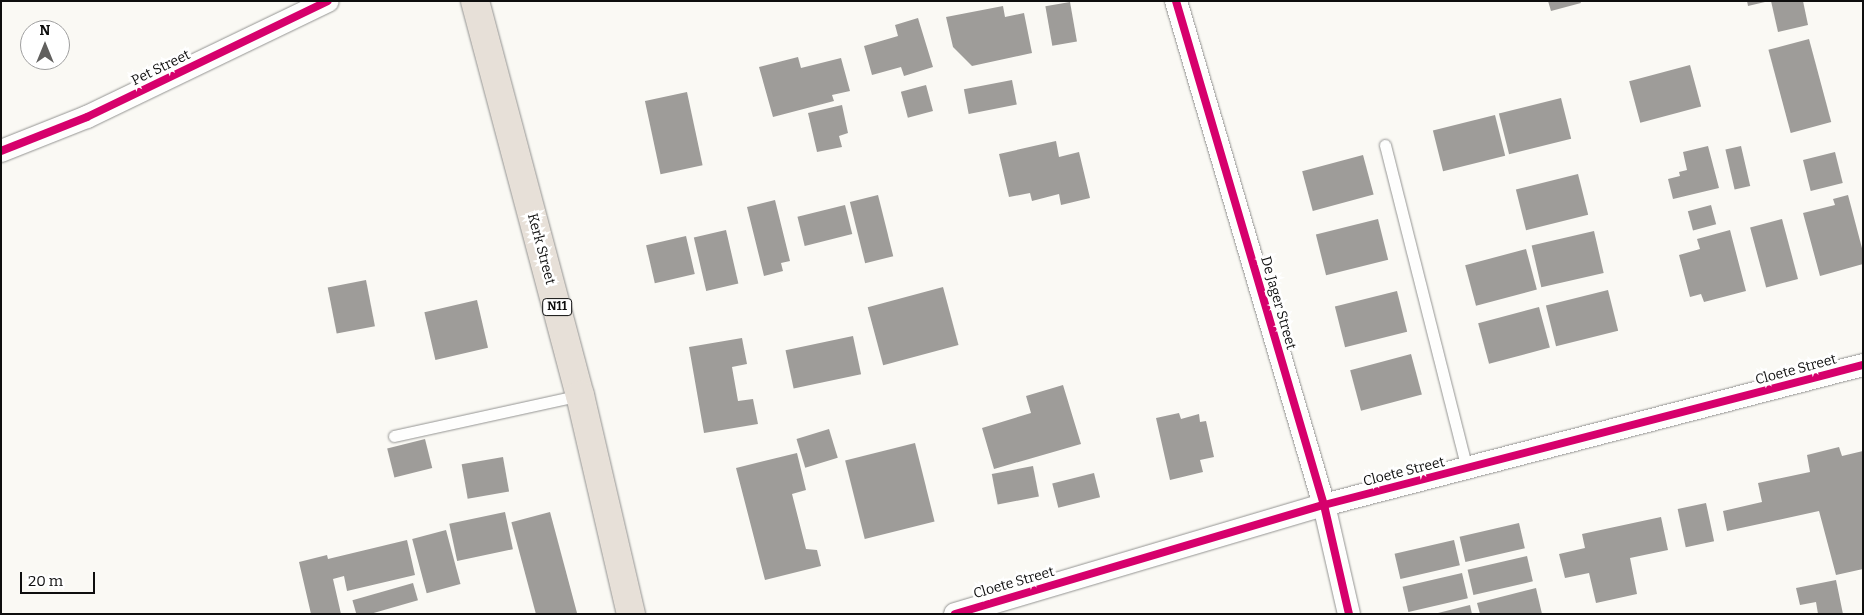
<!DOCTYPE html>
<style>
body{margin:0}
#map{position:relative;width:1864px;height:615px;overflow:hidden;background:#faf9f4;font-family:Bitter,serif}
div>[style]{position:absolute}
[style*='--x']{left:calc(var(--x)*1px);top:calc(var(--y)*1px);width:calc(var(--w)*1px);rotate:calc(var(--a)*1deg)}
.building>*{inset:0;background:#9e9c99;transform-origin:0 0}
.roads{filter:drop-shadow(0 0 1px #949492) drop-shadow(0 0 1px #949492)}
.lane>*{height:11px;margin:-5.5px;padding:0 5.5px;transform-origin:5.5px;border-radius:5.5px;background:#fefefd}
.street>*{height:22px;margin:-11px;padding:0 11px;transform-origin:11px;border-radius:11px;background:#fefefd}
.highway>*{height:28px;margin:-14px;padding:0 14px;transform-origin:14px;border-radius:14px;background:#e7e0d8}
.cycleway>*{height:8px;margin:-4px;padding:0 4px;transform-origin:4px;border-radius:4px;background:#d6006c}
span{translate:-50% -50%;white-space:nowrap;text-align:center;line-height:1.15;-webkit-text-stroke:5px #fff;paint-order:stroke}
.shield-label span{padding:1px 4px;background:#fff;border:1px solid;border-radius:4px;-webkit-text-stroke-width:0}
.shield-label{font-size:12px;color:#0e0e0e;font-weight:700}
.street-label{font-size:14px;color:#0e0e0e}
.frame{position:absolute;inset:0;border:2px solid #0e0e0e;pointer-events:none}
.north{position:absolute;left:20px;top:20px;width:50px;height:50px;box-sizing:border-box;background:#fff;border:1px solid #9f9f9f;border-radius:50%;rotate:0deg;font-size:14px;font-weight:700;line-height:20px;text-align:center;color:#0e0e0e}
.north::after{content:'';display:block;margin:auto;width:18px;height:22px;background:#61605e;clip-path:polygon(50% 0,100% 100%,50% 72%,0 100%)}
.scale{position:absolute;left:20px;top:572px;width:75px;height:22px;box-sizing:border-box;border:2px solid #0e0e0e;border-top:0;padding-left:6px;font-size:15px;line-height:18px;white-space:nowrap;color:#0e0e0e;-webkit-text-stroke:4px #fff;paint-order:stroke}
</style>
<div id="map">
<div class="building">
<div style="clip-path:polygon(1548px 1px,1580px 1px,1581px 3px,1551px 11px)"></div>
<div style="clip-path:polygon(1747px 1px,1765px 1px,1765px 2px,1748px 6px)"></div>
<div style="clip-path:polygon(1771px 1px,1803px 1px,1808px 25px,1778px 32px)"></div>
<div style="left:1070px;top:2px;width:40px;height:25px;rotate:80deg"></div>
<div style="clip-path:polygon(1003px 6px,1005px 17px,1024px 13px,1032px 53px,972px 66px,953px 47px,946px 17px)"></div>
<div style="clip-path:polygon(918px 18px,933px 67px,904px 76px,901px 67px,872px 75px,864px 46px,898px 36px,895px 25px)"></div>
<div style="left:1809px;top:39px;width:86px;height:42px;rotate:75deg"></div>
<div style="clip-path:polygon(798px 57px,801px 68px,841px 58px,850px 91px,832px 95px,834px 101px,773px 117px,759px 67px)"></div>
<div style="left:1690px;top:65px;width:43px;height:63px;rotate:75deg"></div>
<div style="left:1012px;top:80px;width:25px;height:49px;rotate:79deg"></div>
<div style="left:926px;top:85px;width:27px;height:26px;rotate:75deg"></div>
<div style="left:687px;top:92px;width:75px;height:43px;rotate:78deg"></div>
<div style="left:1561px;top:98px;width:42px;height:64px;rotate:76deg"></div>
<div style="clip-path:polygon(842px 105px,848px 133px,839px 136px,842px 147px,817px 152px,808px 113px)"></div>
<div style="left:1495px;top:115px;width:42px;height:64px;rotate:76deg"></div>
<div style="clip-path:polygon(1056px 141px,1059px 157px,1079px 152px,1090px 198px,1061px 205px,1059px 194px,1032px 201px,1030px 193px,1009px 197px,999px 154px)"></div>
<div style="clip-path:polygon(1708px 146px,1719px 188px,1673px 199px,1668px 179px,1680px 176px,1679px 172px,1687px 170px,1683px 152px)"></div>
<div style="left:1741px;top:146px;width:41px;height:16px;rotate:77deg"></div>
<div style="left:1835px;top:152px;width:32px;height:33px;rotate:76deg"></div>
<div style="left:1363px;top:155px;width:41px;height:63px;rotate:75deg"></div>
<div style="left:1578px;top:174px;width:42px;height:64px;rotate:76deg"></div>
<div style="left:878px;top:195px;width:63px;height:29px;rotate:76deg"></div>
<div style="clip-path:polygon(1848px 195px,1863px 252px,1863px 264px,1820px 276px,1803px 213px,1835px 205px,1833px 199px)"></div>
<div style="clip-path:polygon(775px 200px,790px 261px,781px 263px,783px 271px,764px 276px,747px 207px)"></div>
<div style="left:845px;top:205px;width:30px;height:49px;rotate:76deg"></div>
<div style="left:1711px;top:205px;width:20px;height:24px;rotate:75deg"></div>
<div style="left:1378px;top:219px;width:42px;height:64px;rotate:76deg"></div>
<div style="left:1782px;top:219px;width:62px;height:33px;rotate:75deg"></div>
<div style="left:726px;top:230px;width:55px;height:33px;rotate:77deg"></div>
<div style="clip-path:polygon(1730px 230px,1746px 291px,1704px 302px,1701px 294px,1690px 297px,1679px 255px,1700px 249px,1697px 239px)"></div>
<div style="left:1594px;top:231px;width:43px;height:64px;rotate:77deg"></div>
<div style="left:686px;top:236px;width:39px;height:41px;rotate:77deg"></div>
<div style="left:1526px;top:249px;width:42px;height:63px;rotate:75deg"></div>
<div style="left:366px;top:280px;width:47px;height:39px;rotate:79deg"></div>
<div style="left:943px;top:287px;width:60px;height:78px;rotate:75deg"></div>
<div style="left:1608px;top:290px;width:42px;height:64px;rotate:76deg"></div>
<div style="left:1397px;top:291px;width:42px;height:64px;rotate:76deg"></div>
<div style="left:477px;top:300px;width:49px;height:54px;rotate:77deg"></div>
<div style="left:1539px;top:307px;width:42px;height:63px;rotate:75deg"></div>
<div style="left:853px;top:336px;width:39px;height:69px;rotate:78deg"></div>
<div style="clip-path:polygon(742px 338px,747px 364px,732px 367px,738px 401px,753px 399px,758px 424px,704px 433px,689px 347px)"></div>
<div style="left:1411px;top:354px;width:42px;height:63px;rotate:75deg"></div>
<div style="clip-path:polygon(1063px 385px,1081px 444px,994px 469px,982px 428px,1031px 413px,1026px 396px)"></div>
<div style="clip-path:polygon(1179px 413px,1181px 419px,1199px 414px,1200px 422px,1206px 421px,1214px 457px,1200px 460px,1203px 472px,1170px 480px,1156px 418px)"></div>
<div style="left:829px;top:429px;width:30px;height:34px;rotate:73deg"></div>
<div style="left:425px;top:439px;width:30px;height:39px;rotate:76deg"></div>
<div style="left:915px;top:443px;width:81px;height:72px;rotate:76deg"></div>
<div style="clip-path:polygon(1839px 447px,1842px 456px,1863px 451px,1863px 569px,1836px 575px,1819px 511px,1727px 531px,1723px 511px,1762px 502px,1758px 483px,1810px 472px,1807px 455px)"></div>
<div style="clip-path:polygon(797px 453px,806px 490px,792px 494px,806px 549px,817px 550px,821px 566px,765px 580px,736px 468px)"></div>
<div style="left:503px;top:457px;width:35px;height:42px;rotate:80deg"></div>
<div style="left:1033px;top:466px;width:31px;height:42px;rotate:79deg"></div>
<div style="left:1094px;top:473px;width:25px;height:43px;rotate:76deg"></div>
<div style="left:1706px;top:503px;width:39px;height:29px;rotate:78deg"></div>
<div style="left:505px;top:512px;width:38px;height:57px;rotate:78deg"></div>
<div style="left:550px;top:512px;width:106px;height:40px;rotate:75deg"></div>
<div style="clip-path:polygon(1661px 517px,1668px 550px,1630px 558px,1637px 594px,1596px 603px,1589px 573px,1565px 578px,1559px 554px,1585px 548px,1582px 534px)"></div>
<div style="left:1519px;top:523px;width:26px;height:61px;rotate:77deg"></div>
<div style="left:446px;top:530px;width:56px;height:35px;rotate:75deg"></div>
<div style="clip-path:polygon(407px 540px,415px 575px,347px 591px,344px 576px,333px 579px,341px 614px,311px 614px,299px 562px,327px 555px,328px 559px)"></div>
<div style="left:1454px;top:540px;width:26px;height:61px;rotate:77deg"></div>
<div style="left:1527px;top:556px;width:26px;height:61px;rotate:77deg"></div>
<div style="left:1462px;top:573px;width:26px;height:61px;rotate:77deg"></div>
<div style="clip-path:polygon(1836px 580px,1843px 614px,1818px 614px,1816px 602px,1800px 605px,1796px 588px)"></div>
<div style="left:413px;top:583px;width:18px;height:63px;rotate:74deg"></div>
<div style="clip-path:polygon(1536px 588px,1542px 614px,1480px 614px,1477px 603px)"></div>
<div style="clip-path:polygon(1470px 605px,1472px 614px,1438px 614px,1438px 613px)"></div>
</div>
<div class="roads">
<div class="lane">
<div style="--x:1385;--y:145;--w:334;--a:75.8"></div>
<div style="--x:394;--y:436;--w:190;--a:-12.4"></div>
</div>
<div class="street">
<div style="--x:1176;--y:1;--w:525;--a:73.64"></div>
<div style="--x:1324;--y:505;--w:112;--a:77.1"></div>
<div style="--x:1;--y:151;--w:92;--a:-21.6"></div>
<div style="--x:87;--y:117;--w:267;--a:-25.7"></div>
<div style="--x:955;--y:614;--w:385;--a:-16.5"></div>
<div style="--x:1324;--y:505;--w:557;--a:-14.56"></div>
</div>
<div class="highway">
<div style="--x:475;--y:1;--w:408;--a:75.1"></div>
<div style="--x:580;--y:395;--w:225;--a:76.9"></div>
</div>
</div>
<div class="cycleway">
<div style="--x:1176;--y:1;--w:525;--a:73.64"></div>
<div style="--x:1324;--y:505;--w:112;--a:77.1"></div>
<div style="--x:1;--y:151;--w:92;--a:-21.6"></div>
<div style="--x:87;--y:117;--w:267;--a:-25.7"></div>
<div style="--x:955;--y:614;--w:385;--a:-16.5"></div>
<div style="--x:1324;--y:505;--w:557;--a:-14.56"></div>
</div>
<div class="shield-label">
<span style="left:557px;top:307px">N11</span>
</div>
<div class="street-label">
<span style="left:161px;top:68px;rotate:-26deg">Pet Street</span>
<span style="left:541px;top:249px;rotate:75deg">Kerk Street</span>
<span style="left:1278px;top:303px;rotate:74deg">De Jager Street</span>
<span style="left:1796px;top:370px;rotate:-15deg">Cloete Street</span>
<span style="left:1404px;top:472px;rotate:-14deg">Cloete Street</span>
<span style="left:1014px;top:583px;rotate:-16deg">Cloete Street</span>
</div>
<div class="frame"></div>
<div class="north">N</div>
<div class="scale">20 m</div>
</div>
